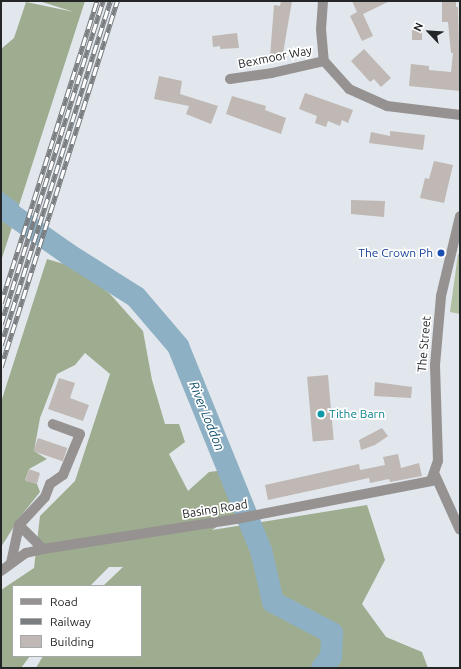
<!DOCTYPE html>
<style>
body{margin:0}
#map{position:relative;width:461px;height:669px;overflow:hidden;background:#e1e7ec;font-family:Ubuntu,sans-serif}
div>[style]{position:absolute}
[style*='--x']{left:calc(var(--x)*1px);top:calc(var(--y)*1px);width:calc(var(--w)*1px);rotate:calc(var(--a)*1deg)}
.green>*{inset:0;background:#b0bfa2}
.forest>*{inset:0;background:#9ead8f}
.water>*{inset:0;background:#8eb0c4}
.river>*{height:22px;margin:-11px;padding:0 11px;transform-origin:11px;border-radius:11px;background:#8eb0c4}
.building>*{inset:0;background:#bfb8b4;transform-origin:0 0}
.minor>*{height:10px;margin:-5px;padding:0 5px;transform-origin:5px;border-radius:5px;background:#959291}
.rail>*{height:4.5px;margin-top:-2.25px;transform-origin:0;background:repeating-linear-gradient(90deg,#fff 0 9px,#7a7e81 0 18px);box-sizing:border-box;border-block:1px solid #7a7e81}
.dots>*{width:11px;height:11px;translate:-50% -50%;box-sizing:border-box;border:2px solid #fff;border-radius:50%}
span{translate:-50% -50%;white-space:nowrap;text-align:center;line-height:1.15;-webkit-text-stroke:3.5px #fff;paint-order:stroke}
.street-label{font-size:12px;color:#232527}
.transit-label{font-size:12px;color:#164399}
.right{translate:-100% -50%;text-align:right}
.culture-label{font-size:12px;color:#0d838f}
.left{translate:0 -50%;text-align:left}
.water-label{font-size:13px;color:#14516e;font-style:italic}
.frame{position:absolute;inset:0;border:2px solid #232527;pointer-events:none}
.legend{position:absolute;left:12px;top:585px;width:130px;height:72px;box-sizing:border-box;background:#fff;border:1px solid #a7a8a9;margin:0;padding:5px 7px;list-style:none;font-size:12px;color:#232527}
.legend li{display:flex;align-items:center;gap:8px;height:20px}
.legend b{width:20px;border:1px solid #a7a8a9}
.north{position:absolute;left:409px;top:12px;width:40px;height:40px;-webkit-text-stroke:3px #fff;paint-order:stroke;rotate:295deg;font-size:11px;font-weight:700;line-height:16px;text-align:center;color:#232527}
.north::after{content:'';display:block;margin:auto;width:14px;height:18px;background:#232527;clip-path:polygon(50% 0,100% 100%,50% 72%,0 100%)}
</style>
<div id="map">
<div class="green">
<div style="clip-path:polygon(458px 254px,460px 255px,460px 314px,450px 312px)"></div>
</div>
<div class="forest">
<div style="clip-path:polygon(39px 1px,85px 1px,1px 261px,1px 49px,14px 38px,26px 2px,74px 12px)"></div>
<div style="clip-path:polygon(47px 259px,77px 268px,110px 294px,143px 331px,152px 380px,165px 424px,179px 424px,185px 442px,169px 454px,188px 491px,209px 472px,225px 470px,242px 511px,212px 530px,367px 505px,385px 560px,362px 604px,386px 637px,422px 652px,428px 668px,36px 668px,43px 656px,141px 656px,141px 586px,103px 586px,123px 567px,109px 567px,90px 586px,13px 586px,13px 656px,30px 656px,21px 668px,1px 668px,1px 590px,34px 568px,40px 516px,75px 481px,110px 374px,85px 353px,75px 365px,57px 374px,40px 418px,34px 451px,47px 459px,29px 469px,25px 480px,37px 484px,40px 492px,20px 517px,1px 547px,1px 402px)"></div>
</div>
<div class="water">
<div style="clip-path:polygon(1px 191px,19px 204px,14px 221px,1px 212px)"></div>
</div>
<div class="river">
<div style="--x:1;--y:207;--w:82;--a:35"></div>
<div style="--x:68;--y:254;--w:80;--a:32.3"></div>
<div style="--x:136;--y:297;--w:65;--a:49.4"></div>
<div style="--x:178;--y:346;--w:220;--a:67.9"></div>
<div style="--x:261;--y:550;--w:53;--a:77"></div>
<div style="--x:273;--y:602;--w:67;--a:27.7"></div>
<div style="--x:332;--y:633;--w:24;--a:92"></div>
<div style="--x:331;--y:657;--w:14;--a:129"></div>
</div>
<div class="building">
<div style="clip-path:polygon(281px 1px,292px 1px,282px 59px,270px 57px,274px 5px,280px 6px)"></div>
<div style="clip-path:polygon(352px 1px,390px 1px,363px 14px,373px 36px,362px 41px,350px 16px,357px 12px)"></div>
<div style="clip-path:polygon(442px 1px,456px 1px,456px 7px,458px 7px,460px 91px,409px 86px,411px 64px,429px 66px,429px 70px,451px 72px,453px 53px,451px 53px,448px 22px,442px 22px)"></div>
<div style="left:412px;top:30px;width:10px;height:10px"></div>
<div style="clip-path:polygon(237px 33px,239px 48px,220px 49px,220px 46px,213px 47px,212px 36px)"></div>
<div style="clip-path:polygon(364px 49px,391px 78px,381px 87px,374px 79px,370px 82px,351px 61px)"></div>
<div style="clip-path:polygon(159px 76px,182px 81px,180px 94px,218px 106px,211px 124px,186px 114px,189px 106px,154px 99px)"></div>
<div style="clip-path:polygon(305px 93px,353px 110px,348px 123px,342px 120px,340px 126px,328px 121px,326px 127px,315px 123px,317px 116px,299px 109px)"></div>
<div style="clip-path:polygon(232px 96px,266px 106px,265px 110px,286px 118px,281px 134px,226px 114px)"></div>
<div style="clip-path:polygon(390px 131px,425px 135px,423px 150px,369px 143px,371px 132px,390px 136px)"></div>
<div style="clip-path:polygon(434px 161px,453px 165px,444px 203px,420px 198px,425px 178px,429px 179px)"></div>
<div style="clip-path:polygon(351px 200px,385px 201px,384px 217px,351px 214px)"></div>
<div style="left:328px;top:375px;width:65px;height:21px;rotate:85deg"></div>
<div style="clip-path:polygon(59px 378px,75px 383px,70px 398px,89px 405px,83px 421px,48px 409px)"></div>
<div style="clip-path:polygon(375px 382px,412px 387px,411px 398px,374px 396px)"></div>
<div style="clip-path:polygon(382px 428px,388px 436px,375px 445px,361px 450px,359px 440px)"></div>
<div style="left:38px;top:438px;width:31px;height:14px;rotate:19deg"></div>
<div style="clip-path:polygon(398px 454px,401px 468px,419px 463px,422px 476px,390px 482px,389px 479px,370px 483px,369px 478px,268px 500px,265px 485px,359px 464px,360px 470px,385px 465px,383px 457px)"></div>
<div style="clip-path:polygon(29px 469px,40px 473px,37px 484px,25px 481px)"></div>
</div>
<div class="minor">
<div style="--x:323;--y:1;--w:28;--a:94"></div>
<div style="--x:321;--y:29;--w:32;--a:85"></div>
<div style="--x:324;--y:61;--w:38;--a:48"></div>
<div style="--x:349;--y:89;--w:42;--a:24.1"></div>
<div style="--x:387;--y:106;--w:74;--a:7"></div>
<div style="--x:230;--y:79;--w:42;--a:-8.1"></div>
<div style="--x:272;--y:73;--w:53;--a:-13"></div>
<div style="--x:435;--y:475;--w:60;--a:65.6"></div>
<div style="--x:19;--y:525;--w:34;--a:45"></div>
<div style="--x:11;--y:563;--w:39;--a:-78"></div>
<div style="--x:19;--y:525;--w:38;--a:-47"></div>
<div style="--x:45;--y:497;--w:14;--a:-69"></div>
<div style="--x:50;--y:484;--w:16;--a:-35"></div>
<div style="--x:63;--y:475;--w:44;--a:-67.5"></div>
<div style="--x:80;--y:434;--w:29;--a:-160"></div>
<div style="--x:1;--y:571;--w:31;--a:-36"></div>
<div style="--x:26;--y:553;--w:17;--a:-13"></div>
<div style="--x:43;--y:549;--w:195;--a:-8.8"></div>
<div style="--x:236;--y:519;--w:199;--a:-11"></div>
<div style="--x:431;--y:481;--w:21;--a:-71"></div>
<div style="--x:438;--y:461;--w:96;--a:-91.8"></div>
<div style="--x:435;--y:365;--w:69;--a:-85"></div>
<div style="--x:441;--y:296;--w:82;--a:-76.6"></div>
</div>
<div class="rail">
<div style="--x:1;--y:303;--w:317;--a:-72.4"></div>
<div style="--x:1;--y:324;--w:339;--a:-72.5"></div>
<div style="--x:1;--y:345;--w:361;--a:-72.4"></div>
<div style="--x:1;--y:367;--w:384;--a:-72.4"></div>
</div>
<div class="dots">
<div style="left:441px;top:253px;background:#1a4fb4"></div>
<div style="left:321px;top:414px;background:#0f9aa8"></div>
</div>
<div class="street-label">
<span style="left:275px;top:57px;rotate:-11deg">Bexmoor Way</span>
<span style="left:424px;top:344px;rotate:-85deg">The Street</span>
<span style="left:215px;top:509px;rotate:-9deg">Basing Road</span>
</div>
<div class="transit-label">
<span class="right" style="left:433px;top:253px">The Crown Ph</span>
</div>
<div class="culture-label">
<span class="left" style="left:329px;top:414px">Tithe Barn</span>
</div>
<div class="water-label">
<span style="left:207px;top:416px;rotate:68deg">River Loddon</span>
</div>
<div class="frame"></div>
<ul class="legend">
<li><b style="height:5px;background:#959291"></b>Road</li>
<li><b style="height:5px;background:#7a7e81"></b>Railway</li>
<li><b style="height:11px;background:#bfb8b4"></b>Building</li>
</ul>
<div class="north">N</div>
</div>
